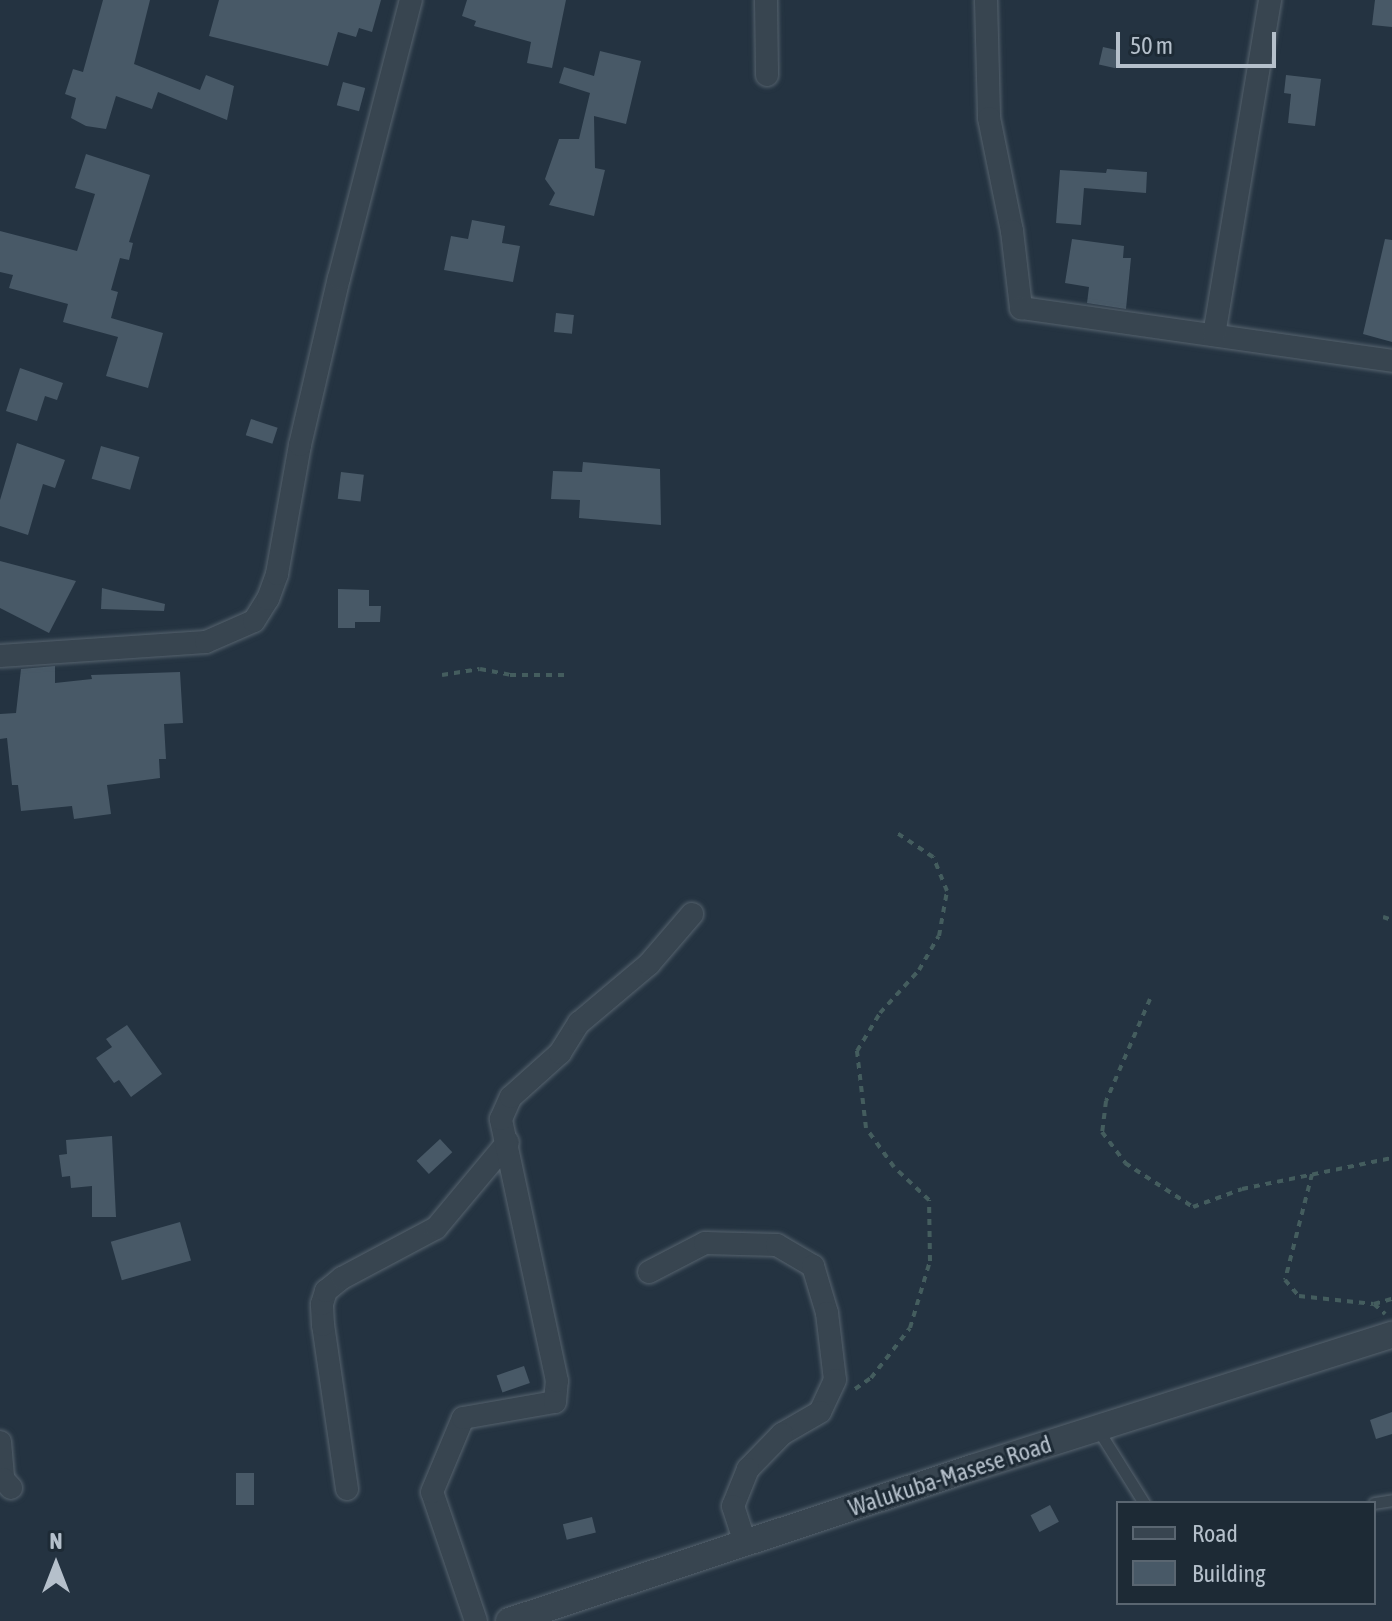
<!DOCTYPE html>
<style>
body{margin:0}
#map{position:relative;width:1392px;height:1621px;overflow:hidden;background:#243341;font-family:"Asap Condensed",sans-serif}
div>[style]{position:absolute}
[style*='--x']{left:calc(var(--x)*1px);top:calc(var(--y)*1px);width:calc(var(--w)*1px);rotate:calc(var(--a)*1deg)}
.building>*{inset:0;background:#485967;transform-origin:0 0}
.path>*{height:4px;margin-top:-2px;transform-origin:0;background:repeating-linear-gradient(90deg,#445d5e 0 6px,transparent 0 12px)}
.roads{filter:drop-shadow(0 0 2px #56636e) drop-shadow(0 0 2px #56636e)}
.service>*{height:11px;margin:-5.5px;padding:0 5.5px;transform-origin:5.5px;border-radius:5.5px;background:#384550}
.minor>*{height:22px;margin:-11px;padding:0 11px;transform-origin:11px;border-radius:11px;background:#384550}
.tertiary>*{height:26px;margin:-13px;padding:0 13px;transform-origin:13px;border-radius:13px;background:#384550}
span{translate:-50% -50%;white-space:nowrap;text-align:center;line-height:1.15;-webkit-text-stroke:6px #1d2a35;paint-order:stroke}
.street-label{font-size:24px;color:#b5c0cb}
.legend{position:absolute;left:1116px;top:1501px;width:260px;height:104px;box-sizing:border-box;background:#1d2a35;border:2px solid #5a6671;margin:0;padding:10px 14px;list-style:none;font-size:24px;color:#b5c0cb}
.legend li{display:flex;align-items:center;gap:16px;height:40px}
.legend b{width:40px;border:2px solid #5a6671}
.north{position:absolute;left:16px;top:1525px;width:80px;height:80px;-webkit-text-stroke:6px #1d2a35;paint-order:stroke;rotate:0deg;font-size:22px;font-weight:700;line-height:32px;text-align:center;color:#b5c0cb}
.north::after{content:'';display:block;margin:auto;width:28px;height:36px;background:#b5c0cb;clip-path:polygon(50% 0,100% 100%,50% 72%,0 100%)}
.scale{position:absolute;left:1116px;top:32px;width:160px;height:36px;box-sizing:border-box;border:4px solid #b5c0cb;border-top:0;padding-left:10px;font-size:24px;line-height:28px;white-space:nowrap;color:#b5c0cb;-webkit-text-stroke:6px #1d2a35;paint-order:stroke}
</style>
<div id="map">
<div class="building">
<div style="clip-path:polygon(103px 0,150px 0,134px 64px,200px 90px,206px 75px,234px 86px,227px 120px,158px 92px,152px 109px,116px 96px,106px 129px,86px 126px,71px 118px,76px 98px,65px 94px,73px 69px,83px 72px)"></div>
<div style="clip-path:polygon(219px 0,381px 0,372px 32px,359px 28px,356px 37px,338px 32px,328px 66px,209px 36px)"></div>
<div style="clip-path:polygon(467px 0,566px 0,552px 68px,527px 63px,531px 42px,474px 26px,476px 21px,462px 16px)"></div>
<div style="clip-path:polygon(1375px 0,1392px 0,1392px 27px,1372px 25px)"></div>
<div style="left:1103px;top:47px;width:17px;height:18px;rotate:13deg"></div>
<div style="clip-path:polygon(600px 51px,641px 61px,626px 124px,594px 116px,595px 168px,605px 170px,594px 216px,549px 205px,555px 193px,545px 179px,559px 139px,579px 139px,590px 93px,559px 83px,564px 67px,594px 76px)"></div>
<div style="clip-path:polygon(1286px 75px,1321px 79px,1315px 126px,1288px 123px,1291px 94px,1284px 93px)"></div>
<div style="left:343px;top:82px;width:23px;height:24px;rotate:15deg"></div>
<div style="clip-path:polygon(86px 154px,150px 175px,129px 242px,133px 243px,129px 260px,120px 258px,111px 290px,118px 292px,111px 318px,163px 333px,148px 388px,106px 376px,118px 337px,63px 322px,68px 304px,9px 288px,13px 275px,0 272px,0 231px,77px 251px,95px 194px,75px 188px)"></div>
<div style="clip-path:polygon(1107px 169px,1147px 172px,1146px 193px,1084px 188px,1081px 225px,1056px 223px,1060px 170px,1106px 173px)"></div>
<div style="clip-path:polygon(472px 220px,505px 226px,502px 243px,520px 246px,513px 282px,444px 270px,451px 236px,468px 239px)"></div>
<div style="clip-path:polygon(1072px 239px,1124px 246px,1123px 258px,1131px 258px,1126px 309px,1087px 303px,1089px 287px,1065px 283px)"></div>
<div style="clip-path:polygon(1385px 239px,1392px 240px,1392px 342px,1363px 334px)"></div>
<div style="left:556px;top:313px;width:18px;height:19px;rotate:6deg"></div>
<div style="clip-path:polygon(20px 368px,63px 383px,57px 400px,45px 396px,37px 421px,6px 411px)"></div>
<div style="left:251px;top:419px;width:28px;height:17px;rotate:18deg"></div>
<div style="clip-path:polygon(17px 443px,65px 460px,55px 488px,43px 484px,28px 535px,0 526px,0 500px)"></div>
<div style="left:101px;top:446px;width:40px;height:34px;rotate:16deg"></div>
<div style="clip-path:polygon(583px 462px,660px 469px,661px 525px,579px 518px,580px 500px,551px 499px,553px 471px,582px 472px)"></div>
<div style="left:341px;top:472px;width:23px;height:27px;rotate:7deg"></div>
<div style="clip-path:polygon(0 561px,76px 581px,49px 633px,0 608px)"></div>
<div style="clip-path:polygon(102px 588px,165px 604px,164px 611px,101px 609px)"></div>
<div style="clip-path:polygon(338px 589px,369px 590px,369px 606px,381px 606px,380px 622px,355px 622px,355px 628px,338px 628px)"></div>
<div style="clip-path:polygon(55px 666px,55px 683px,92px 679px,91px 675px,180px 672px,183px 723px,164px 724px,166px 759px,159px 759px,160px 778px,107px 785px,111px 814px,74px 819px,72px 806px,21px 811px,18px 785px,12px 785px,7px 738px,0 739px,0 714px,16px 713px,21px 669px)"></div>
<div style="clip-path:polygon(127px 1025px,162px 1074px,131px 1097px,119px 1080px,114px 1083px,96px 1058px,112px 1047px,106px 1039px)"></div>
<div style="clip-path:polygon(112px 1136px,116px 1217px,92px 1217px,92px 1186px,71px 1188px,70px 1176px,62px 1177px,59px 1155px,67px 1154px,66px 1140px)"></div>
<div style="left:440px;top:1139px;width:18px;height:32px;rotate:47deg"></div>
<div style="left:180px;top:1222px;width:40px;height:72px;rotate:74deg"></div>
<div style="left:524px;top:1366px;width:18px;height:29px;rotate:71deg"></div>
<div style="clip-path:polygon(1392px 1412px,1392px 1434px,1376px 1439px,1370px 1420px)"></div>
<div style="left:236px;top:1473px;width:18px;height:32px"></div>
<div style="left:1050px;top:1505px;width:19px;height:22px;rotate:62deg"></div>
<div style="left:592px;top:1517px;width:16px;height:30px;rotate:76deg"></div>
</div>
<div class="path">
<div style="--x:442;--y:675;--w:38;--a:-9"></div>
<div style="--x:480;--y:669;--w:31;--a:11"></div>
<div style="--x:510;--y:675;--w:59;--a:0"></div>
<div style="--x:1383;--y:917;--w:9;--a:18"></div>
<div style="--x:1150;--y:999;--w:111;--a:113.3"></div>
<div style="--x:1106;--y:1101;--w:31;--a:97"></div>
<div style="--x:1102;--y:1132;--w:39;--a:53"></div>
<div style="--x:1125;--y:1163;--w:81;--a:32.9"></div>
<div style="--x:1193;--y:1207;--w:52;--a:-20.2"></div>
<div style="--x:1242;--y:1189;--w:153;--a:-11.7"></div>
<div style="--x:1312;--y:1174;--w:109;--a:104.3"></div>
<div style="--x:1285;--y:1280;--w:21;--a:49"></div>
<div style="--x:1299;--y:1296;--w:75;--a:6.1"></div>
<div style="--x:1374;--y:1304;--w:15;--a:42"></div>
<div style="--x:1374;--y:1304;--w:19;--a:-16"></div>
<div style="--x:855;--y:1389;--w:19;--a:-35"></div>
<div style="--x:871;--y:1378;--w:63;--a:-52"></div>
<div style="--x:910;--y:1328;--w:70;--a:-73.4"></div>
<div style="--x:930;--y:1261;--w:61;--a:-90.9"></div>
<div style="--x:929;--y:1200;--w:48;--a:-136.7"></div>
<div style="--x:894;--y:1167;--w:48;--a:-125.7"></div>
<div style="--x:866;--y:1128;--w:78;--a:-96.7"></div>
<div style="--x:857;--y:1051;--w:44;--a:-58.8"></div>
<div style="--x:880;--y:1013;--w:58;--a:-47.8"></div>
<div style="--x:919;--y:970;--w:39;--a:-60"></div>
<div style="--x:939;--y:936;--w:46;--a:-79.9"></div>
<div style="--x:947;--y:891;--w:37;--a:-112"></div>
<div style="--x:933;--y:857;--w:43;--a:-146.3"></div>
</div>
<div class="roads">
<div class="service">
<div style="--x:1097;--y:1428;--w:89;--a:57.9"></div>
<div style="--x:1374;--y:1503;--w:18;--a:-9"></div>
</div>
<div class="minor">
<div style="--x:766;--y:0;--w:75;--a:89.2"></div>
<div style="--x:986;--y:0;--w:118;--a:88.5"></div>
<div style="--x:989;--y:118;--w:115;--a:78.5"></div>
<div style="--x:1012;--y:231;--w:78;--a:83.3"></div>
<div style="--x:1021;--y:308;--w:375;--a:8.1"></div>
<div style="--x:1214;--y:335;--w:340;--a:-80.5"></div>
<div style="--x:0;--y:656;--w:206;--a:-3.9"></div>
<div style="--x:206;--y:642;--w:52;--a:-23.6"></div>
<div style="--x:254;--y:621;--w:26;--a:-58"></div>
<div style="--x:268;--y:599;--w:27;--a:-70"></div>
<div style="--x:277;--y:574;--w:131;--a:-79.9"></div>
<div style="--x:300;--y:445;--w:171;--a:-76.9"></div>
<div style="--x:339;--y:278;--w:287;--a:-75.5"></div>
<div style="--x:649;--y:1272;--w:63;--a:-27.4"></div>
<div style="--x:705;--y:1243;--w:72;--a:1.6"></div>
<div style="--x:777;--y:1245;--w:42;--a:30.3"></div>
<div style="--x:813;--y:1266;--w:49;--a:73.4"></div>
<div style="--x:827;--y:1313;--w:67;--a:83.2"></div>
<div style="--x:835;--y:1380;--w:35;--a:115"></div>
<div style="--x:820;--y:1412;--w:44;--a:149.9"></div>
<div style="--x:782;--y:1434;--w:49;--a:134.2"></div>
<div style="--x:748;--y:1469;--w:40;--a:112"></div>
<div style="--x:733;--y:1506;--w:39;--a:72"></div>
<div style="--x:0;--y:1442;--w:37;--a:85"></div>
<div style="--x:3;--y:1479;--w:12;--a:48"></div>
<div style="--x:347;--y:1489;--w:166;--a:-98.3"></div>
<div style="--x:323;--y:1325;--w:21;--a:-93"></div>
<div style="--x:322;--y:1304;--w:14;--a:-73"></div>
<div style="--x:326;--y:1291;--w:21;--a:-39"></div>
<div style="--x:342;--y:1278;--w:106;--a:-28"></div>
<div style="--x:436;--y:1228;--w:112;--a:-50.1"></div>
<div style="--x:476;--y:1621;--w:136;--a:-108.8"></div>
<div style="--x:432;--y:1492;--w:80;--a:-67.3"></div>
<div style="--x:463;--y:1418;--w:93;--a:-9.9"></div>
<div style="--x:555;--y:1402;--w:21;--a:-85"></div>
<div style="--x:557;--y:1381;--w:268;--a:-102.1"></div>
<div style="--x:501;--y:1119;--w:24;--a:-66"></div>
<div style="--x:511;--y:1097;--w:66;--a:-41.9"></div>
<div style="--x:560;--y:1053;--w:36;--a:-58"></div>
<div style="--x:579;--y:1023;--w:92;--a:-40.1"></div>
<div style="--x:649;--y:964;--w:66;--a:-49.3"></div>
</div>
<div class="tertiary">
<div style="--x:509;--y:1621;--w:488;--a:-18.3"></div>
<div style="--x:972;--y:1468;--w:441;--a:-17.6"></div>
</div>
</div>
<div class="street-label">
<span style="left:950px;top:1476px;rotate:-18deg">Walukuba-Masese Road</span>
</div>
<ul class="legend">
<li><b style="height:10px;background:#384550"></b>Road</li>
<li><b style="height:22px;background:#485967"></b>Building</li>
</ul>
<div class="north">N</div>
<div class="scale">50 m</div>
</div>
